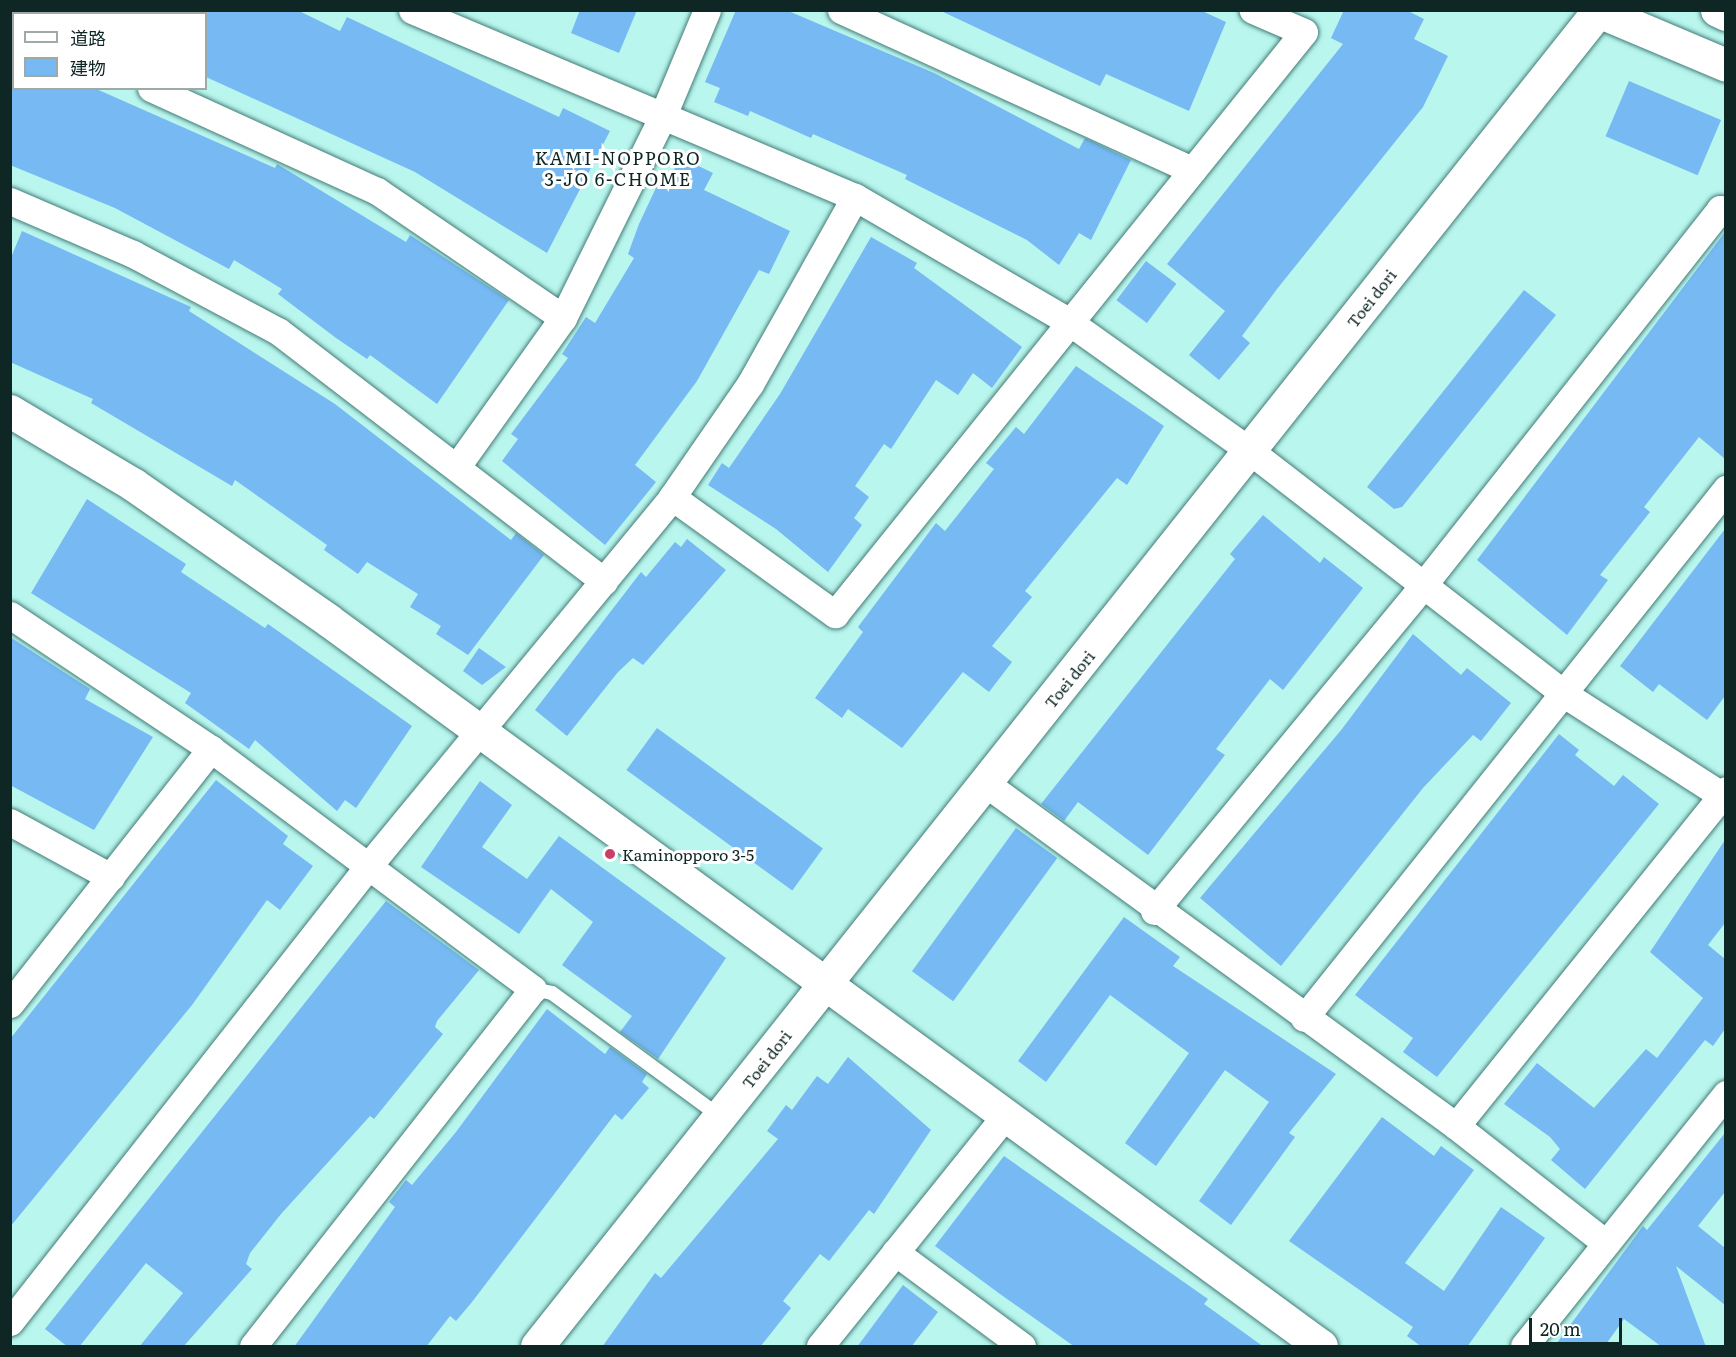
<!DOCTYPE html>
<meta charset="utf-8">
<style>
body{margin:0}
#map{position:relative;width:1736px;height:1357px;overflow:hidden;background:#b9f6ee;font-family:Literata,"Noto Sans JP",serif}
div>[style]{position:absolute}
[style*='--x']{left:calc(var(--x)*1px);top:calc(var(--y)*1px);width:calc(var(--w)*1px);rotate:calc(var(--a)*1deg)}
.building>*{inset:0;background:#76b9f3;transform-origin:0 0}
.roads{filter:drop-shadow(0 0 2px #427c76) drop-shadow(0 0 2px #427c76)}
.service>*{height:14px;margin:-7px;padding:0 7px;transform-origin:7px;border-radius:7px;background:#fff}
.minor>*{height:27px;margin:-13.5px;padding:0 13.5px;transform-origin:13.5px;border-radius:13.5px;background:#fff}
.tertiary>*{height:33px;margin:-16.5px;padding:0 16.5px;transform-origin:16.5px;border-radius:16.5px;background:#fff}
.dots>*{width:16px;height:16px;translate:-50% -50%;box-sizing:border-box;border:3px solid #fff;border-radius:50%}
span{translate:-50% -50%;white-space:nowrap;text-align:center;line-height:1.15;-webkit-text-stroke:6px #fff;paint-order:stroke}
.street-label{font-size:16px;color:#0e2724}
.poi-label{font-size:16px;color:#0e2724}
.left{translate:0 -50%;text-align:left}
.neighbourhood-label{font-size:18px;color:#0e2724;letter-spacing:1.5px}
.frame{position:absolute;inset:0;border:12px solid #0e2724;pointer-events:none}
.legend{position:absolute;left:12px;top:12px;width:195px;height:78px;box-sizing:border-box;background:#fff;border:2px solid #9fa9a7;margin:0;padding:8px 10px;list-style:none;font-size:18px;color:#0e2724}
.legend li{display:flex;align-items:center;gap:12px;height:30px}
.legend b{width:30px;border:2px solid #9fa9a7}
.scale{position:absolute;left:1529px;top:1318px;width:93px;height:27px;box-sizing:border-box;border:3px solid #0e2724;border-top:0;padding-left:8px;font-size:18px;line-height:21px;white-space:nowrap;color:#0e2724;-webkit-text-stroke:4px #fff;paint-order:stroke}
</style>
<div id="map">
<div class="building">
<div style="clip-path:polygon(206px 10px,297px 10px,340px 31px,347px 17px,559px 117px,563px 108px,610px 131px,547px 253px,415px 172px,206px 77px)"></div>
<div style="clip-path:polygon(580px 10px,637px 10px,619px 53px,571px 33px)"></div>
<div style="clip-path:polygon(736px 10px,786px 10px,934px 73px,1079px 149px,1085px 138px,1131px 160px,1091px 240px,1079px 233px,1059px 265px,1027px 240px,905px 179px,907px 175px,813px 134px,811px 138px,750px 111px,748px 116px,714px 102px,720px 88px,705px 82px)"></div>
<div style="clip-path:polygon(939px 10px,1200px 10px,1226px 22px,1189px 111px,1106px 74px,1100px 86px)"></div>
<div style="clip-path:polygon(1344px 10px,1406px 10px,1424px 19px,1414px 39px,1448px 56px,1423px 107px,1277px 289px,1242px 336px,1250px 343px,1219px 380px,1189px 355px,1225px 311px,1167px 264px,1343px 44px,1331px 38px)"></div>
<div style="left:1629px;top:81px;width:100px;height:60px;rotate:23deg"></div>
<div style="clip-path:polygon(10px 88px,94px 88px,275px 168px,277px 164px,406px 242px,410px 235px,509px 300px,437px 404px,370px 355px,367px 359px,336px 338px,278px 294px,282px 289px,234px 260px,229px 269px,115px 208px,10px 165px)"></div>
<div style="clip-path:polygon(680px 157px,713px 173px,704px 190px,790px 231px,769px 274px,759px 270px,697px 381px,635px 465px,656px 482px,605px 545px,502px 461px,518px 439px,511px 434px,568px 358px,562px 354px,586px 317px,595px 323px,634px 258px,628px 254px,639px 224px,662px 175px,670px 179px)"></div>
<div style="clip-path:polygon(22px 231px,191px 307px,189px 311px,335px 404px,511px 540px,516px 533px,544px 555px,468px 655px,436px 634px,441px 626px,410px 607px,418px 594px,367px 562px,358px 574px,324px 550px,327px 545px,235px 480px,232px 486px,91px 403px,93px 399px,10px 362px,10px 260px)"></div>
<div style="clip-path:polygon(1725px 232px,1725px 459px,1699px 437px,1644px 507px,1650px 512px,1600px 575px,1608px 580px,1567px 635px,1477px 560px)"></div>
<div style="clip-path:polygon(871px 237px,917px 263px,914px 268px,1022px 347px,992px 388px,973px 373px,958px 395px,936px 380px,891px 449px,884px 444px,855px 486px,869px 497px,854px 518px,862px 525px,828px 572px,776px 529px,708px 485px,722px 463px,729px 468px,780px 394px)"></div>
<div style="left:1146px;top:261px;width:38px;height:49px;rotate:37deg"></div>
<div style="clip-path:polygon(1524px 290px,1556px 315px,1402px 507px,1394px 509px,1367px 487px)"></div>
<div style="clip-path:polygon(1076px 366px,1164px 426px,1127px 485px,1117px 478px,1025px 591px,1032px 597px,992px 646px,1012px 662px,989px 692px,963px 672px,902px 748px,848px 709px,842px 718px,815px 698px,863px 632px,858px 627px,936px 523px,945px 531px,994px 469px,986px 463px,1016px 427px,1024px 434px)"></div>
<div style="clip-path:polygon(87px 499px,186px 564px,181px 572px,265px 628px,268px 624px,412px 726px,356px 808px,345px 800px,337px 811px,255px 740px,249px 749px,185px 703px,191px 693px,31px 593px)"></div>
<div style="clip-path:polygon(1263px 515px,1320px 563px,1324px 557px,1363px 588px,1283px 690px,1270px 679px,1216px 749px,1225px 755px,1148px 855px,1078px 802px,1064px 821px,1041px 804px,1235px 559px,1230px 554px)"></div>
<div style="clip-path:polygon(1725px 529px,1725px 696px,1707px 720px,1659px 684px,1653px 692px,1620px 666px)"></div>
<div style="clip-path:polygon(687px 539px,726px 570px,643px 665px,633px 658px,618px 672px,567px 736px,535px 710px,641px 572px,646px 577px,675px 542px,681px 547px)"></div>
<div style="clip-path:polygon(1413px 634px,1461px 675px,1467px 668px,1511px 703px,1481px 741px,1473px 735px,1423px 788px,1281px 966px,1200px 898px,1342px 729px)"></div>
<div style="clip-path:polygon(10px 637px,90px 689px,85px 699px,153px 737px,94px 830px,10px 785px)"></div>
<div style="clip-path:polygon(479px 648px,506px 667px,482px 685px,463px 671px)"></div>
<div style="left:657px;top:728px;width:205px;height:52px;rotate:36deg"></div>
<div style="clip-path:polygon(1559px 734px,1579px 750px,1575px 755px,1614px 786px,1623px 775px,1659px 804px,1437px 1077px,1403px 1052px,1413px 1038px,1355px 995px)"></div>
<div style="clip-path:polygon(216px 780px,288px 836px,283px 844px,313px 866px,280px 910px,267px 900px,192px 1005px,10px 1227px,10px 1039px)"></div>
<div style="clip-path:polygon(480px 781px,512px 805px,482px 847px,527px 879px,559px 836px,726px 958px,658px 1059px,620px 1032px,632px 1016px,562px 965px,593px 922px,551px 889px,519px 934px,421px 867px)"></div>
<div style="left:1016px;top:828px;width:51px;height:177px;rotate:36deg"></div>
<div style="clip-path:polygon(1725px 840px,1725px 923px,1708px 945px,1725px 959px,1725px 1029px,1713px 1046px,1705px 1040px,1585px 1189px,1551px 1160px,1560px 1149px,1550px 1137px,1504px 1104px,1537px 1063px,1594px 1108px,1646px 1049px,1657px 1058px,1703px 998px,1650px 952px)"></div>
<div style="clip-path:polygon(386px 901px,479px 970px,437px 1021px,435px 1027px,443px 1034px,374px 1119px,370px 1116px,281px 1214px,250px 1253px,246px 1264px,252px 1269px,183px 1347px,139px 1347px,183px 1293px,146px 1263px,79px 1347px,68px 1347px,45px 1329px)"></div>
<div style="clip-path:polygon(1124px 917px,1180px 957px,1173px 966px,1336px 1074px,1289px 1133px,1295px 1137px,1231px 1225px,1199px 1201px,1269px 1102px,1225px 1070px,1156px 1166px,1125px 1143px,1189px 1053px,1110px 995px,1046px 1082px,1018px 1061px)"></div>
<div style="clip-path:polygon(547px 1009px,605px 1054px,610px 1047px,647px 1074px,642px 1082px,649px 1088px,622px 1120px,615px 1114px,472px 1302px,456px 1321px,450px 1316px,426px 1347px,294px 1347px,395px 1207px,389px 1202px,406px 1180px,412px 1185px,456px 1132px)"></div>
<div style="clip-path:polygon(848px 1057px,931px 1130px,874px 1214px,869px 1210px,829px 1261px,820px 1254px,783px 1301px,791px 1308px,760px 1347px,602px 1347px,655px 1273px,661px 1278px,778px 1139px,767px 1131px,786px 1105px,792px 1110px,817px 1076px,828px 1084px)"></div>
<div style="clip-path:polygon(1382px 1117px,1434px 1156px,1441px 1146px,1474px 1170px,1405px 1263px,1444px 1291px,1501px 1207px,1545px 1238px,1467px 1347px,1422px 1347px,1407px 1336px,1413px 1327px,1289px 1241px)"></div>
<div style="clip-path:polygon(1725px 1133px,1725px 1192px,1698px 1226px,1725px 1248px,1725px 1305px,1676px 1266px,1706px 1347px,1662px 1347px,1624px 1319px,1604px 1347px,1554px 1347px,1643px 1226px,1647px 1230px)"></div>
<div style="clip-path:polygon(1004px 1156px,1208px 1299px,1204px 1304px,1264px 1347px,1075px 1347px,1000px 1294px,935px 1246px)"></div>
<div style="clip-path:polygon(903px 1285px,938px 1312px,911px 1347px,857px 1347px)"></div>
</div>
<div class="roads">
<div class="service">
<div style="--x:533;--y:989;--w:19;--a:12"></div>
<div style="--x:552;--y:993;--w:210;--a:36.3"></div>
</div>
<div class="minor">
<div style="--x:412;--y:10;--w:481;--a:22.9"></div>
<div style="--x:855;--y:197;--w:246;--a:30.2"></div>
<div style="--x:1068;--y:321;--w:224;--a:35.5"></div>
<div style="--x:1250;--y:451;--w:397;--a:37.7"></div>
<div style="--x:1564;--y:694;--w:193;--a:32.7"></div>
<div style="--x:841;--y:10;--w:386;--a:24.5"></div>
<div style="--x:10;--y:25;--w:4;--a:14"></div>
<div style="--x:151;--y:88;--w:248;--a:24.5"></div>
<div style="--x:377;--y:191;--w:225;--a:34.3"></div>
<div style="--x:10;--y:201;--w:134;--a:23.3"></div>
<div style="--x:133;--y:254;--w:164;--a:28"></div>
<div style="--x:278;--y:331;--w:411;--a:37.5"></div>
<div style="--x:458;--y:465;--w:181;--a:-54.5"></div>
<div style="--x:563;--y:318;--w:221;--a:-63.7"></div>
<div style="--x:661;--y:120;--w:119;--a:-67.3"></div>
<div style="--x:672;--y:497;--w:201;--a:35.7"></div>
<div style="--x:835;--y:614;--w:747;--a:-51.14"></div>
<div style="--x:1304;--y:32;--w:56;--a:-156.7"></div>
<div style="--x:10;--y:615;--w:242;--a:33.7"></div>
<div style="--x:211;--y:749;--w:402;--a:36.7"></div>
<div style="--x:533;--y:989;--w:454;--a:128.1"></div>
<div style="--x:985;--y:783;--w:583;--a:36.06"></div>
<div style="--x:1456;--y:1126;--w:190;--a:38"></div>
<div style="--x:10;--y:822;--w:115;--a:28.6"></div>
<div style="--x:1154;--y:911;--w:419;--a:-50.4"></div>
<div style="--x:1421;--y:588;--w:483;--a:-51.7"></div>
<div style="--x:1720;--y:209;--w:6;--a:18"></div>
<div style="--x:10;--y:1004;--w:325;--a:-51.8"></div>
<div style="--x:1304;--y:1018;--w:677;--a:-51.42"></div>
<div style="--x:1456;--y:1126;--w:431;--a:-51.2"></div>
<div style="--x:895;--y:1252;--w:158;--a:36.5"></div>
<div style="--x:10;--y:1322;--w:583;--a:-51.83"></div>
<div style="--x:370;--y:864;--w:475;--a:-50.5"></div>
<div style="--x:672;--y:497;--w:137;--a:-55.4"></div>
<div style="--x:750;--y:384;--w:214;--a:-60.7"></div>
<div style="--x:820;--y:1346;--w:297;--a:-51.2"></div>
<div style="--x:1524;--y:1346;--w:323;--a:-51.3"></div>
</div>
<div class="tertiary">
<div style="--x:1596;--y:10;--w:141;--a:22.9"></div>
<div style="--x:1717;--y:10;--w:10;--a:24"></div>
<div style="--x:10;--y:411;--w:144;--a:30.8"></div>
<div style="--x:134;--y:485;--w:236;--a:34.8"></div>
<div style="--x:328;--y:620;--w:1230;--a:36.17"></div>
<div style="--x:537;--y:1346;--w:1707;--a:-51.52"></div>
</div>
</div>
<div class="dots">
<div style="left:610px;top:854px;background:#cc3e6a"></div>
</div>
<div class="street-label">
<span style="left:1371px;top:298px;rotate:-52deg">Toei dori</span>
<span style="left:1069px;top:679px;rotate:-51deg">Toei dori</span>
<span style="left:766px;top:1059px;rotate:-52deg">Toei dori</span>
</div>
<div class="poi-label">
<span class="left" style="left:622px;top:854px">Kaminopporo 3-5</span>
</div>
<div class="neighbourhood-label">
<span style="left:618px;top:169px">KAMI-NOPPORO<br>3-JO 6-CHOME</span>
</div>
<div class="frame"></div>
<ul class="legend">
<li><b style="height:8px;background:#fff"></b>道路</li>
<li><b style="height:16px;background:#76b9f3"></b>建物</li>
</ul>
<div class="scale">20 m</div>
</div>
